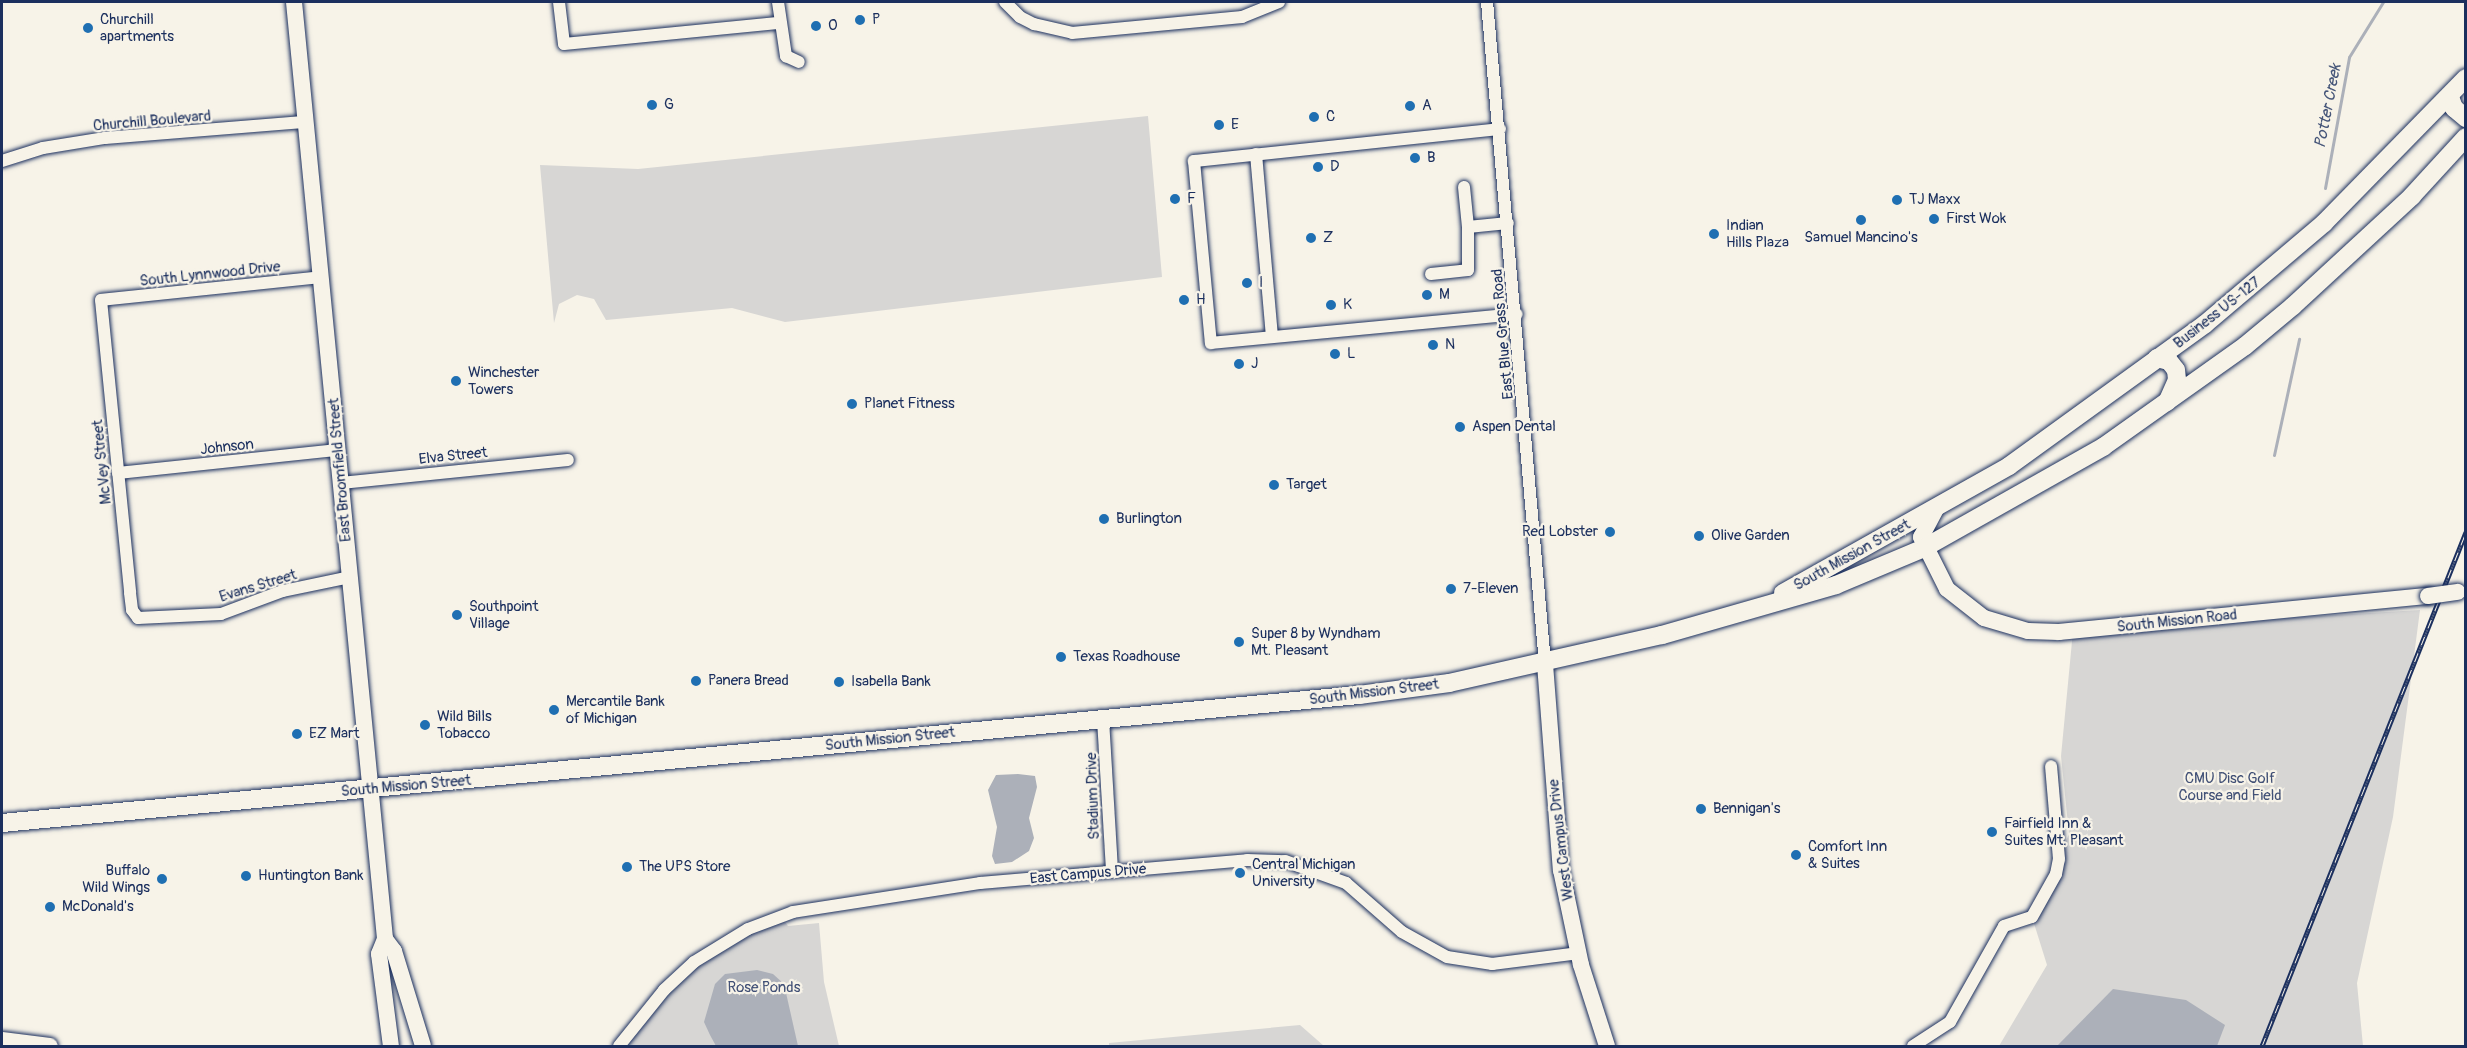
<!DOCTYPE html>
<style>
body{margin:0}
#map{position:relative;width:2467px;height:1048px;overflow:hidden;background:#f7f3e8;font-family:Pangolin,sans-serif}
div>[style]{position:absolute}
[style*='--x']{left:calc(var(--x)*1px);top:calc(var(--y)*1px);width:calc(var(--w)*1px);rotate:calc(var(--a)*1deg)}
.green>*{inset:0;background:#d7d6d4}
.water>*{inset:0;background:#acb0b9}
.stream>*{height:3px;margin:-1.5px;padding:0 1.5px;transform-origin:1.5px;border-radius:1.5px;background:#acb0b9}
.roads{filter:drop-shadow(0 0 2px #1b2f5e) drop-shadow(0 0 2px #1b2f5e)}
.street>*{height:12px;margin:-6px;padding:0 6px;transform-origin:6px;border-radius:6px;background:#f7f3e8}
.secondary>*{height:16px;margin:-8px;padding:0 8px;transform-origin:8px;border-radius:8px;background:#f7f3e8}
.primary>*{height:18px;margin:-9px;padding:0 9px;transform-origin:9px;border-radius:9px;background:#f7f3e8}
.rail>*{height:5px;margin-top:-2.5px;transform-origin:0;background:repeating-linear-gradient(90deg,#f7f3e8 0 9px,#1b2f5e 0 18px);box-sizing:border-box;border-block:2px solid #1b2f5e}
.bridges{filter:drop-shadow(0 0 2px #1b2f5e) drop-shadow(0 0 2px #1b2f5e)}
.secondary-bridge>*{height:16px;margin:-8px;padding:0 8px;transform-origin:8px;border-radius:8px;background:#f7f3e8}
.dots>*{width:16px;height:16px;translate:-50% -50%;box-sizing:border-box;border:3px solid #f7f3e8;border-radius:50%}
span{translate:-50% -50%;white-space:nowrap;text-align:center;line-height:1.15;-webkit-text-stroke:4.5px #f7f3e8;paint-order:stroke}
.poi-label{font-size:15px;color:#1b2f5e}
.left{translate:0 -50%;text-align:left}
.right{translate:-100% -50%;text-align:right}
.street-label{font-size:15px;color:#1b2f5e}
.park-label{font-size:15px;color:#415076}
.water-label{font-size:16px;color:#465679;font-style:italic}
.frame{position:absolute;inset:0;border:3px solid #1b2f5e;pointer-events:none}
</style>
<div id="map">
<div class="green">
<div style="clip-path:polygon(1148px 116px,1162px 277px,785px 322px,732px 308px,606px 320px,594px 299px,577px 295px,559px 304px,554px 323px,540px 165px,638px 169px)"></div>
<div style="clip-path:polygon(2420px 610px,2393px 817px,2357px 983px,2363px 1046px,1999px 1046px,2047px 965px,2032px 917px,2069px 834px,2061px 756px,2073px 631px)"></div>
<div style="clip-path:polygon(780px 915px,788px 926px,819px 923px,824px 982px,839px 1046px,619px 1046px,681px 974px)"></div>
<div style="clip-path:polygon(1300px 1025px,1324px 1046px,1109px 1046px,1109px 1043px)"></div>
</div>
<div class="water">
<div style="clip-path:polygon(1018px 774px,1035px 776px,1037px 787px,1029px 818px,1034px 838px,1029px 851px,1012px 862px,995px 864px,992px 856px,997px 827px,988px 790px,996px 775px)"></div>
<div style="clip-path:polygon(757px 970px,773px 974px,784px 984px,798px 1046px,716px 1046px,710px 1035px,704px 1022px,715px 984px,725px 974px)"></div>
<div style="clip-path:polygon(2113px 989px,2186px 1000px,2225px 1025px,2217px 1046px,2057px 1046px)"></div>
</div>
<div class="stream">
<div style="--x:2325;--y:188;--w:133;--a:-79.6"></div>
<div style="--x:2349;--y:57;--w:65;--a:-58.3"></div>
<div style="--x:2274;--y:455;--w:119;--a:-77.8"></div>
</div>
<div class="roads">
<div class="street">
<div style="--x:559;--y:2;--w:42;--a:83.2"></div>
<div style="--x:564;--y:44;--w:217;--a:-5.6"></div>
<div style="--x:778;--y:2;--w:55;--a:81.6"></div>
<div style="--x:786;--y:56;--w:14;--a:25"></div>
<div style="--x:1005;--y:2;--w:21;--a:45"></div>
<div style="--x:1020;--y:17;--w:16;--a:27"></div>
<div style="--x:1034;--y:24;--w:39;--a:13"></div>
<div style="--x:1072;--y:33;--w:171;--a:-5.4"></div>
<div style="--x:1242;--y:17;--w:40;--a:-22"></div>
<div style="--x:1487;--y:2;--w:665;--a:84.99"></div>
<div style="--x:1500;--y:129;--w:308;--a:174"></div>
<div style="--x:1194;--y:161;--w:183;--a:84.7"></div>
<div style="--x:1211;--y:343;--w:307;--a:-5.4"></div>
<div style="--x:1256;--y:154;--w:183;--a:85"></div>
<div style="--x:2;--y:161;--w:43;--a:-17.6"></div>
<div style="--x:43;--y:148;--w:63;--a:-9.2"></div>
<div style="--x:105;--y:138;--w:202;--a:-4.6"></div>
<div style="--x:1464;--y:187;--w:40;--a:84.3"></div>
<div style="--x:1468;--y:227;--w:40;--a:-5.7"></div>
<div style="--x:1431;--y:274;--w:37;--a:-6"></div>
<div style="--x:1468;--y:270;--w:43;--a:-90"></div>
<div style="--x:322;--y:277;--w:222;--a:174.1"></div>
<div style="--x:101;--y:300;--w:294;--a:84.3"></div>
<div style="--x:130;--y:593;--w:17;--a:83"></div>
<div style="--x:132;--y:610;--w:10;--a:53"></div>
<div style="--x:138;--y:618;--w:83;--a:-2.8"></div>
<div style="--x:221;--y:614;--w:66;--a:-20.4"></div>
<div style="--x:283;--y:591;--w:68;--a:-11.8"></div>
<div style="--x:118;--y:473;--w:221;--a:-6"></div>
<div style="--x:341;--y:483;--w:228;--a:-5.8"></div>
<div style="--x:1103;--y:719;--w:153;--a:86.6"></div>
<div style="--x:619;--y:1046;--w:72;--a:-51.2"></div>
<div style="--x:664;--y:990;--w:41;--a:-43"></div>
<div style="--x:694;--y:962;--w:63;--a:-31.4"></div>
<div style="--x:748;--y:929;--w:48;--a:-20.7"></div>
<div style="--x:793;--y:912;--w:189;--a:-8.8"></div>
<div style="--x:980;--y:883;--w:268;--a:-4.9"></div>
<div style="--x:1247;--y:860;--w:38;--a:2"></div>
<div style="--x:1285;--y:861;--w:65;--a:19.8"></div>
<div style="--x:1346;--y:883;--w:74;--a:41.2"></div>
<div style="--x:1402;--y:932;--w:51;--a:29.1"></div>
<div style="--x:1447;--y:957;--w:46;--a:8.8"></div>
<div style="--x:1492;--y:964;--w:88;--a:-7.2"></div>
<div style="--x:1913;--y:1046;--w:44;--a:-33"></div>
<div style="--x:1950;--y:1022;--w:110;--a:-60.6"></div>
<div style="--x:2004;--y:926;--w:29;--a:-18"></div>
<div style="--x:2032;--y:917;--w:49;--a:-60.8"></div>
<div style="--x:2056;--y:874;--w:15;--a:-79"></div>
<div style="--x:2059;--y:859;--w:93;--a:-94.9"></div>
</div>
<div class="secondary">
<div style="--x:294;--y:2;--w:941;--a:84.45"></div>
<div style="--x:385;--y:939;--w:16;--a:112"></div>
<div style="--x:379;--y:954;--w:93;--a:82.6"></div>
<div style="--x:1936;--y:509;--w:32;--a:118"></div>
<div style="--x:1921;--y:537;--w:58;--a:63.4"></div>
<div style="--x:1947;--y:589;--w:47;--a:38.1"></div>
<div style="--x:1984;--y:618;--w:46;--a:16.5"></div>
<div style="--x:2028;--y:631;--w:31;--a:2"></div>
<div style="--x:2059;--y:632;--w:371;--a:-5.6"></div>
<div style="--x:1545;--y:664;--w:207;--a:85.6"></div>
<div style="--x:1561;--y:870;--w:97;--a:78.1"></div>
<div style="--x:1581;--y:965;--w:85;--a:72.2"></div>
<div style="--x:385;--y:939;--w:15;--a:53"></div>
<div style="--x:394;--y:951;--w:99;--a:73"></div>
<div style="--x:2;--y:1040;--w:48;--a:7.1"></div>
</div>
<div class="primary">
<div style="--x:2450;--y:97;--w:12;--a:70"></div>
<div style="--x:2454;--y:108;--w:16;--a:40"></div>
<div style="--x:2157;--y:358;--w:12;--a:14"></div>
<div style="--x:2169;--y:361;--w:11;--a:52"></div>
<div style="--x:2176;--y:370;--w:10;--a:84"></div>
<div style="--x:2177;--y:380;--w:24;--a:114"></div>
<div style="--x:1783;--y:593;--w:259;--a:-29.3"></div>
<div style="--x:2009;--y:466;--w:242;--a:-35.9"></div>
<div style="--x:2205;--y:324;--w:156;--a:-40.3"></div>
<div style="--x:2324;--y:223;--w:203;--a:-45.6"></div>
<div style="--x:2;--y:823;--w:1363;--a:-5.39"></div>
<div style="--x:1359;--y:695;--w:91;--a:-7.6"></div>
<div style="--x:1449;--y:683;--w:218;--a:-12.7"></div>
<div style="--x:1662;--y:635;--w:181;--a:-16"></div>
<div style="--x:1836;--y:585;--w:95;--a:-22.8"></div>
<div style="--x:1924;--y:548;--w:206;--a:-29.4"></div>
<div style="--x:2103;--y:447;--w:174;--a:-35.4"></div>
<div style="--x:2245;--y:346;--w:62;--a:-39.8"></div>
<div style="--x:2293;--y:306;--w:162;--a:-42.7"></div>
<div style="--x:2412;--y:196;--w:80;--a:-47.5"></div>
</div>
</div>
<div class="rail">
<div style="--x:2262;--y:1046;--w:553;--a:-68.35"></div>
</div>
<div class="bridges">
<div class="secondary-bridge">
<div style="--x:2428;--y:596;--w:30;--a:-8"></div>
</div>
</div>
<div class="dots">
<div style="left:860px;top:20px;background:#1f6fb2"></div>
<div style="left:816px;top:26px;background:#1f6fb2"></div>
<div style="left:88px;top:28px;background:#1f6fb2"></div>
<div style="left:652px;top:105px;background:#1f6fb2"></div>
<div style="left:1410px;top:106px;background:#1f6fb2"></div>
<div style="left:1314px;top:117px;background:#1f6fb2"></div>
<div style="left:1219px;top:125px;background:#1f6fb2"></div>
<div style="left:1415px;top:158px;background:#1f6fb2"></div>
<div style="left:1318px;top:167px;background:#1f6fb2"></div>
<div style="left:1175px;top:199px;background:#1f6fb2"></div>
<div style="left:1897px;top:200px;background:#1f6fb2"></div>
<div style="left:1934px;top:219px;background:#1f6fb2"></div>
<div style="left:1861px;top:220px;background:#1f6fb2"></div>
<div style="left:1714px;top:234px;background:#1f6fb2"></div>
<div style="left:1311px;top:238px;background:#1f6fb2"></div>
<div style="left:1247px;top:283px;background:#1f6fb2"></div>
<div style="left:1427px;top:295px;background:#1f6fb2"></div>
<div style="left:1184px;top:300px;background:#1f6fb2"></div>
<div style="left:1331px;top:305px;background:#1f6fb2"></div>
<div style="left:1433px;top:345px;background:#1f6fb2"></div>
<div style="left:1335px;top:354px;background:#1f6fb2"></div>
<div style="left:1239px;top:364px;background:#1f6fb2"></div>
<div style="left:456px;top:381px;background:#1f6fb2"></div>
<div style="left:852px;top:404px;background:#1f6fb2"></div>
<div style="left:1460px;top:427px;background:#1f6fb2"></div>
<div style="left:1274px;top:485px;background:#1f6fb2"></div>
<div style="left:1104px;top:519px;background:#1f6fb2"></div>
<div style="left:1610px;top:532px;background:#1f6fb2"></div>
<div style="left:1699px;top:536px;background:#1f6fb2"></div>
<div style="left:1451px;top:589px;background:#1f6fb2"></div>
<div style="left:457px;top:615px;background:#1f6fb2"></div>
<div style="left:1239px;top:642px;background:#1f6fb2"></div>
<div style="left:1061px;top:657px;background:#1f6fb2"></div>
<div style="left:696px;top:681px;background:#1f6fb2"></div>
<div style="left:839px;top:682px;background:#1f6fb2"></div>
<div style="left:554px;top:710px;background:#1f6fb2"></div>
<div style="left:425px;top:725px;background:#1f6fb2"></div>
<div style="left:297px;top:734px;background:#1f6fb2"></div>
<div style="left:1701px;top:809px;background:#1f6fb2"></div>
<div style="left:1992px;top:832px;background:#1f6fb2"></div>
<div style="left:1796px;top:855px;background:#1f6fb2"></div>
<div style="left:627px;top:867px;background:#1f6fb2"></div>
<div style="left:1240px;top:873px;background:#1f6fb2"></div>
<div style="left:246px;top:876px;background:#1f6fb2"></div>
<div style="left:162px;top:879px;background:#1f6fb2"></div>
<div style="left:50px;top:907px;background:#1f6fb2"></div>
</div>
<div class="poi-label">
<span class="left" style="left:100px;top:28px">Churchill<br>apartments</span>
<span class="left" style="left:872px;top:20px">P</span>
<span class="left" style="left:828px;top:26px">O</span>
<span class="left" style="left:664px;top:105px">G</span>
<span class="left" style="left:1422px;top:106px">A</span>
<span class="left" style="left:1326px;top:117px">C</span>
<span class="left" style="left:1231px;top:125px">E</span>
<span class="left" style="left:1427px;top:158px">B</span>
<span class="left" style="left:1330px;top:167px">D</span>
<span class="left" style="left:1187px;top:199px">F</span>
<span class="left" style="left:1909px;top:200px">TJ Maxx</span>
<span class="left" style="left:1946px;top:219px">First Wok</span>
<span class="left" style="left:1726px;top:234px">Indian<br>Hills Plaza</span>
<span class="left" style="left:1323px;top:238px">Z</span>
<span style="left:1861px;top:238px">Samuel Mancino's</span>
<span class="left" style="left:1259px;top:283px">I</span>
<span class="left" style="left:1439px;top:295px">M</span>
<span class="left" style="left:1196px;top:300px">H</span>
<span class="left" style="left:1343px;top:305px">K</span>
<span class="left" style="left:1445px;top:345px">N</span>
<span class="left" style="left:1347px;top:354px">L</span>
<span class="left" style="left:1251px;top:364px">J</span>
<span class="left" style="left:468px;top:381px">Winchester<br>Towers</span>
<span class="left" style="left:864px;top:404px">Planet Fitness</span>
<span class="left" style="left:1472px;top:427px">Aspen Dental</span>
<span class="left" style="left:1286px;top:485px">Target</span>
<span class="left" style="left:1116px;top:519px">Burlington</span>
<span class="right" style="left:1598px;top:532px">Red Lobster</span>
<span class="left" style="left:1711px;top:536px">Olive Garden</span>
<span class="left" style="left:1463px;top:589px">7-Eleven</span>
<span class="left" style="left:469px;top:615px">Southpoint<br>Village</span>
<span class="left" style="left:1251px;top:642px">Super 8 by Wyndham<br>Mt. Pleasant</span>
<span class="left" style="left:1073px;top:657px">Texas Roadhouse</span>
<span class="left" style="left:708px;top:681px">Panera Bread</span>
<span class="left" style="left:851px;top:682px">Isabella Bank</span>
<span class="left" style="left:566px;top:710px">Mercantile Bank<br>of Michigan</span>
<span class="left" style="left:437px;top:725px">Wild Bills<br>Tobacco</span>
<span class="left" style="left:309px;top:734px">EZ Mart</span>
<span class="left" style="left:1713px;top:809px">Bennigan's</span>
<span class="left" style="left:2004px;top:832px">Fairfield Inn &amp;<br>Suites Mt. Pleasant</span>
<span class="left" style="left:1808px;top:855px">Comfort Inn<br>&amp; Suites</span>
<span class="left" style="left:1252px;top:873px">Central Michigan<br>University</span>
<span class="left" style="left:639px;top:867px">The UPS Store</span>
<span class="right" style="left:150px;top:879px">Buffalo<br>Wild Wings</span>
<span class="left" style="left:258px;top:876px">Huntington Bank</span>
<span class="left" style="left:62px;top:907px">McDonald's</span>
</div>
<div class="street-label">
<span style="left:152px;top:121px;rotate:-5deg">Churchill Boulevard</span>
<span style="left:210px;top:274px;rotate:-6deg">South Lynnwood Drive</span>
<span style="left:2217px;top:313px;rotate:-38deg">Business US-127</span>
<span style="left:1503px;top:334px;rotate:-95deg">East Blue Grass Road</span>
<span style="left:227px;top:447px;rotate:-6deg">Johnson</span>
<span style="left:453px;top:456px;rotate:-6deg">Elva Street</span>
<span style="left:102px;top:462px;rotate:-96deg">McVey Street</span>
<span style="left:340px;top:470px;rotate:-95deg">East Broomfield Street</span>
<span style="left:1852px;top:555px;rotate:-29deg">South Mission Street</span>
<span style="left:258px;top:586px;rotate:-17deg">Evans Street</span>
<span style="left:2177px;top:621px;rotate:-6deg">South Mission Road</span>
<span style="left:1374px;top:692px;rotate:-7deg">South Mission Street</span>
<span style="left:890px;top:739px;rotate:-6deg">South Mission Street</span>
<span style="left:406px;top:786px;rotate:-5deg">South Mission Street</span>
<span style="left:1093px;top:796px;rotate:-92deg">Stadium Drive</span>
<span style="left:1561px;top:840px;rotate:-97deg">West Campus Drive</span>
<span style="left:1088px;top:874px;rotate:-5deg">East Campus Drive</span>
</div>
<div class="park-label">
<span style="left:2230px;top:787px">CMU Disc Golf<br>Course and Field</span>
<span style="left:764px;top:988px">Rose Ponds</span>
</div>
<div class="water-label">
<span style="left:2328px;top:106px;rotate:-79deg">Potter Creek</span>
</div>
<div class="frame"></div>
</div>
